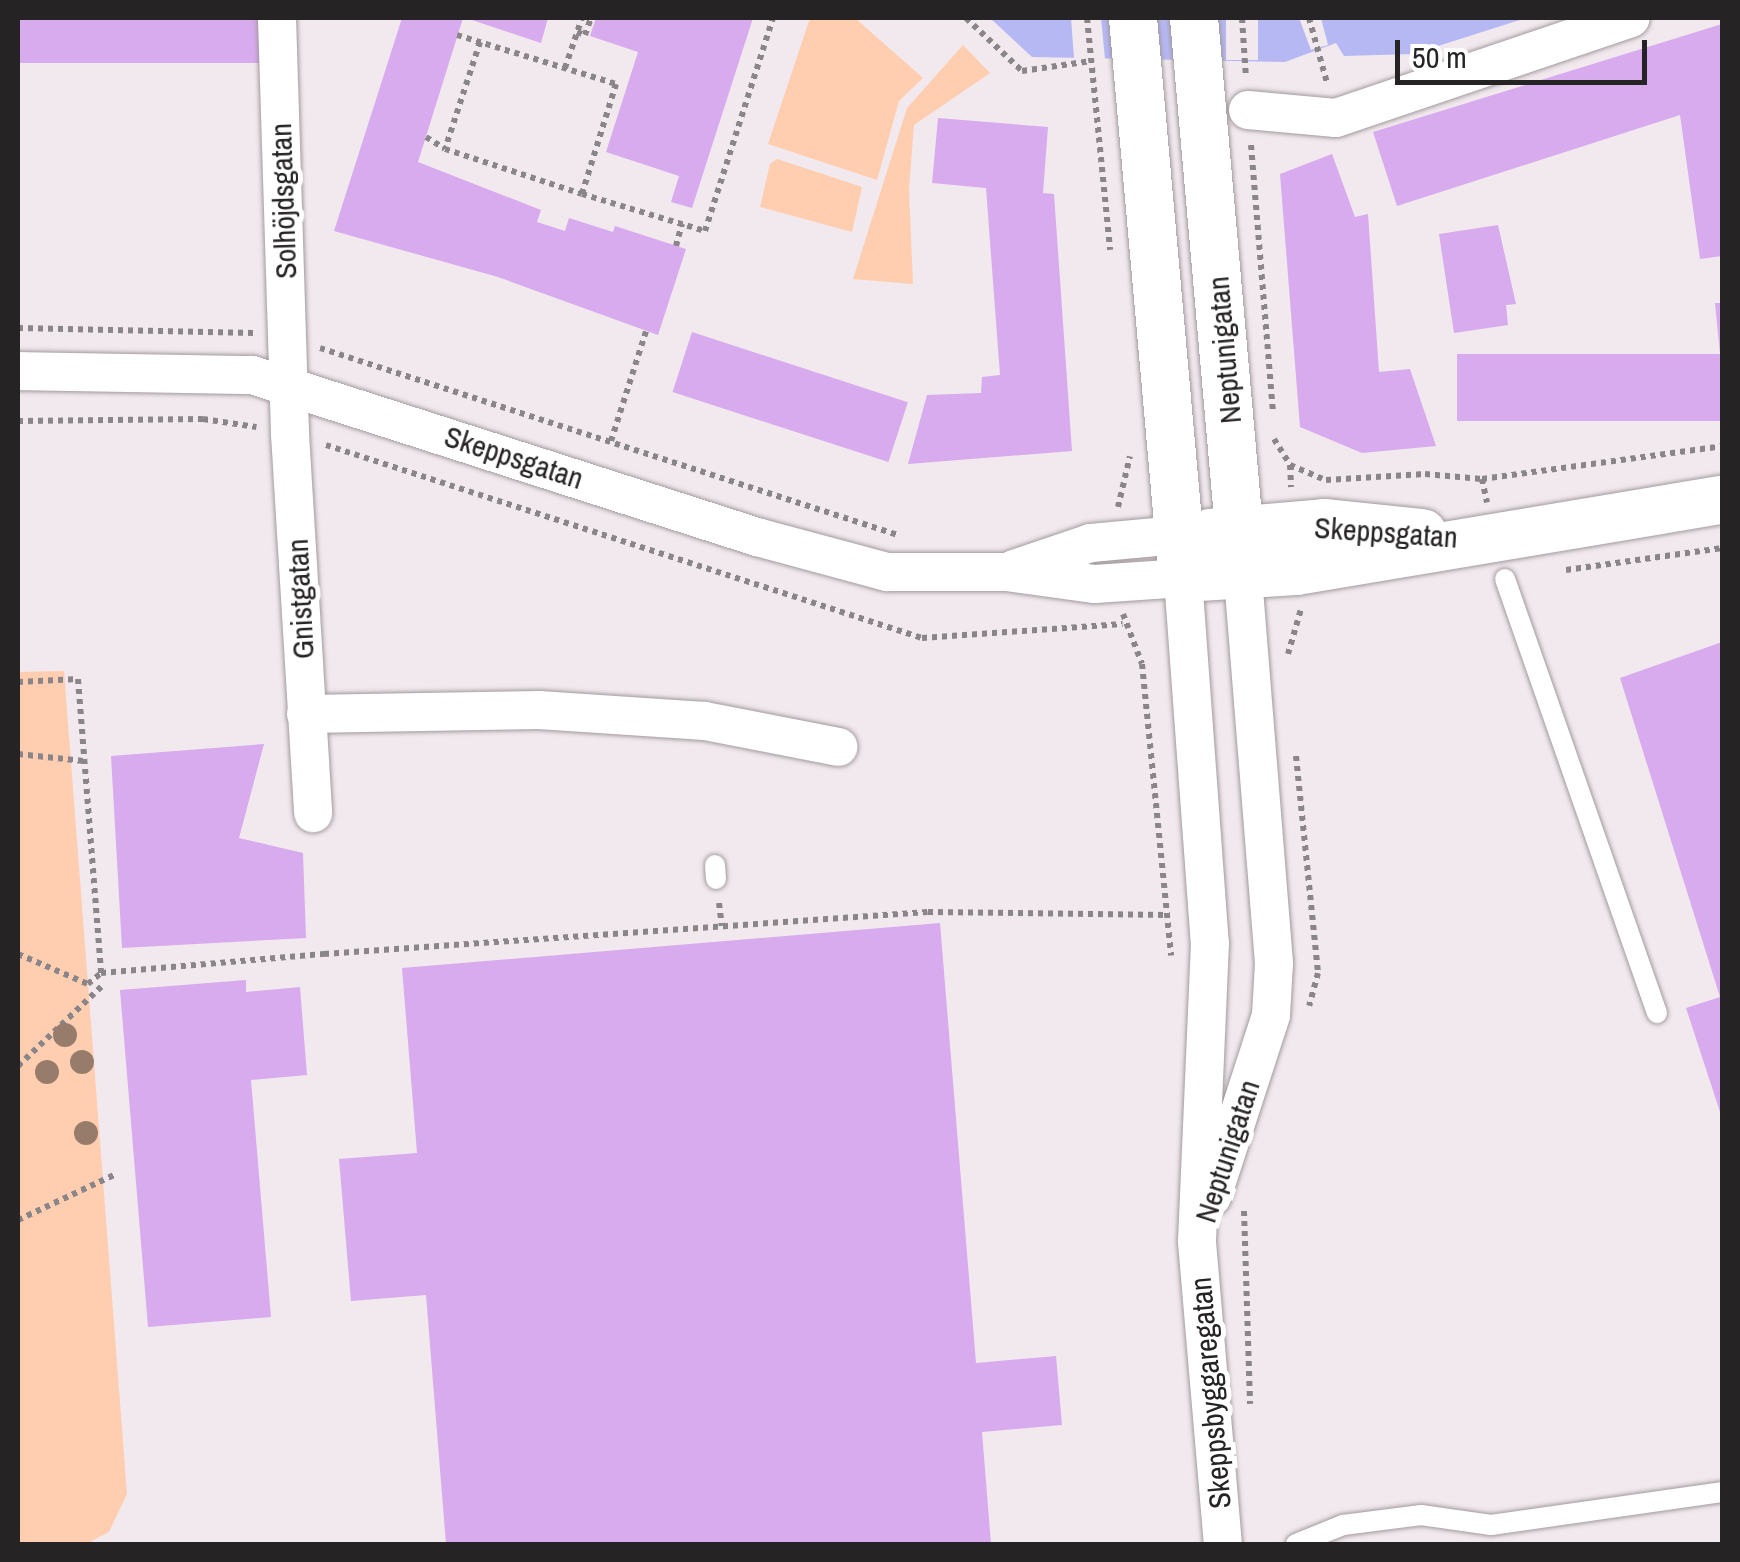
<!DOCTYPE html>
<meta charset="utf-8">
<style>
body{margin:0}
#map{position:relative;width:1740px;height:1562px;overflow:hidden;background:#f1e9ed;font-family:"Archivo Narrow",sans-serif}
div>[style]{position:absolute}
[style*='--x']{left:calc(var(--x)*1px);top:calc(var(--y)*1px);width:calc(var(--w)*1px);rotate:calc(var(--a)*1deg)}
.green>*{inset:0;background:#ffcdaf}
.water>*{inset:0;background:#b6b8f4}
.pier>*{inset:0;background:#f1e9ed;transform-origin:0 0}
.building>*{inset:0;background:#d8aaee;transform-origin:0 0}
.path>*{height:6px;margin-top:-3px;transform-origin:0;background:repeating-linear-gradient(90deg,#8a8588 0 5px,transparent 0 10px)}
.roads{filter:drop-shadow(0 0 2px #a29a9e) drop-shadow(0 0 2px #a29a9e)}
.service>*{height:20px;margin:-10px;padding:0 10px;transform-origin:10px;border-radius:10px;background:#fff}
.minor>*{height:38px;margin:-19px;padding:0 19px;transform-origin:19px;border-radius:19px;background:#fff}
.tertiary>*{height:48px;margin:-24px;padding:0 24px;transform-origin:24px;border-radius:24px;background:#fff}
.trees>*{width:24px;height:24px;margin:-12px;border-radius:50%;background:#987c6b}
span{translate:-50% -50%;white-space:nowrap;text-align:center;line-height:1.15;-webkit-text-stroke:10px #fff;paint-order:stroke}
.street-label{font-size:30px;color:#262325}
.frame{position:absolute;inset:0;border:20px solid #262325;pointer-events:none}
.scale{position:absolute;left:1395px;top:40px;width:252px;height:45px;box-sizing:border-box;border:5px solid #262325;border-top:0;padding-left:12px;font-size:30px;line-height:35px;white-space:nowrap;color:#262325;-webkit-text-stroke:8px #fff;paint-order:stroke}
</style>
<div id="map">
<div class="green">
<div style="clip-path:polygon(810px 18px,855px 18px,923px 78px,899px 101px,877px 180px,768px 144px)"></div>
<div style="clip-path:polygon(963px 45px,990px 73px,914px 125px,909px 189px,913px 284px,853px 279px,907px 108px)"></div>
<div style="clip-path:polygon(777px 159px,862px 187px,852px 232px,760px 207px,770px 164px)"></div>
<div style="clip-path:polygon(64px 671px,127px 1494px,109px 1532px,88px 1543px,18px 1544px,18px 672px)"></div>
</div>
<div class="water">
<div style="clip-path:polygon(990px 18px,1526px 18px,1413px 54px,1344px 56px,1336px 43px,1285px 62px,1032px 57px)"></div>
</div>
<div class="pier">
<div style="clip-path:polygon(1071px 18px,1101px 18px,1105px 59px,1074px 58px)"></div>
<div style="left:1226px;top:18px;width:32px;height:42px"></div>
<div style="clip-path:polygon(1299px 18px,1321px 18px,1328px 45px,1311px 50px)"></div>
</div>
<div class="building">
<div style="left:18px;top:18px;width:251px;height:45px"></div>
<div style="clip-path:polygon(402px 18px,463px 18px,418px 162px,541px 210px,537px 222px,565px 231px,569px 218px,613px 232px,615px 226px,686px 249px,658px 335px,498px 277px,334px 231px)"></div>
<div style="clip-path:polygon(466px 18px,548px 18px,541px 43px)"></div>
<div style="clip-path:polygon(596px 18px,753px 18px,692px 208px,671px 202px,679px 176px,606px 152px,638px 52px,590px 36px)"></div>
<div style="clip-path:polygon(1722px 24px,1722px 256px,1700px 259px,1680px 115px,1397px 206px,1373px 132px)"></div>
<div style="clip-path:polygon(938px 118px,1048px 127px,1043px 193px,1054px 194px,1072px 451px,908px 464px,927px 395px,981px 393px,982px 377px,1000px 375px,986px 188px,932px 183px)"></div>
<div style="clip-path:polygon(1332px 154px,1355px 217px,1368px 214px,1379px 372px,1410px 369px,1436px 446px,1362px 453px,1300px 427px,1280px 174px)"></div>
<div style="clip-path:polygon(1498px 225px,1516px 304px,1506px 305px,1508px 325px,1454px 333px,1439px 234px)"></div>
<div style="clip-path:polygon(1715px 303px,1722px 303px,1722px 353px,1720px 354px)"></div>
<div style="left:692px;top:332px;width:227px;height:63px;rotate:18deg"></div>
<div style="left:1722px;top:354px;width:67px;height:265px;rotate:90deg"></div>
<div style="clip-path:polygon(1722px 642px,1722px 1118px,1686px 1008px,1720px 997px,1620px 678px)"></div>
<div style="clip-path:polygon(264px 744px,239px 838px,303px 853px,306px 938px,122px 948px,111px 756px)"></div>
<div style="clip-path:polygon(940px 923px,976px 1363px,1056px 1356px,1062px 1425px,982px 1432px,991px 1544px,446px 1544px,426px 1295px,351px 1301px,339px 1159px,417px 1153px,402px 968px)"></div>
<div style="clip-path:polygon(246px 980px,246px 992px,300px 987px,307px 1075px,251px 1080px,271px 1317px,148px 1327px,120px 990px)"></div>
</div>
<div class="path">
<div style="--x:966;--y:18;--w:77;--a:43.4"></div>
<div style="--x:1022;--y:71;--w:70;--a:-8.2"></div>
<div style="--x:1087;--y:18;--w:233;--a:84.3"></div>
<div style="--x:1242;--y:18;--w:60;--a:86.2"></div>
<div style="--x:1309;--y:18;--w:67;--a:74.5"></div>
<div style="--x:577;--y:32;--w:9;--a:21"></div>
<div style="--x:585;--y:35;--w:18;--a:-71"></div>
<div style="--x:457;--y:35;--w:166;--a:17.1"></div>
<div style="--x:616;--y:84;--w:115;--a:107.2"></div>
<div style="--x:582;--y:194;--w:128;--a:16.7"></div>
<div style="--x:705;--y:231;--w:224;--a:-72.3"></div>
<div style="--x:480;--y:42;--w:113;--a:108.1"></div>
<div style="--x:445;--y:149;--w:144;--a:18.2"></div>
<div style="--x:565;--y:68;--w:53;--a:-71.2"></div>
<div style="--x:426;--y:137;--w:22;--a:32"></div>
<div style="--x:1251;--y:145;--w:268;--a:85.3"></div>
<div style="--x:676;--y:246;--w:23;--a:-75"></div>
<div style="--x:18;--y:328;--w:236;--a:1.2"></div>
<div style="--x:320;--y:348;--w:607;--a:17.93"></div>
<div style="--x:18;--y:421;--w:185;--a:-0.6"></div>
<div style="--x:203;--y:419;--w:54;--a:8.6"></div>
<div style="--x:1274;--y:439;--w:31;--a:58"></div>
<div style="--x:1290;--y:465;--w:22;--a:87"></div>
<div style="--x:611;--y:441;--w:115;--a:-72.3"></div>
<div style="--x:326;--y:445;--w:626;--a:17.94"></div>
<div style="--x:922;--y:638;--w:201;--a:-4"></div>
<div style="--x:1290;--y:465;--w:39;--a:23"></div>
<div style="--x:1326;--y:480;--w:99;--a:-3.5"></div>
<div style="--x:1425;--y:474;--w:57;--a:5"></div>
<div style="--x:1482;--y:479;--w:242;--a:-7.8"></div>
<div style="--x:1482;--y:479;--w:24;--a:78"></div>
<div style="--x:1118;--y:507;--w:52;--a:-76.8"></div>
<div style="--x:1566;--y:570;--w:158;--a:-8"></div>
<div style="--x:1123;--y:614;--w:53;--a:69.2"></div>
<div style="--x:1142;--y:664;--w:293;--a:84.3"></div>
<div style="--x:1288;--y:654;--w:47;--a:-73.9"></div>
<div style="--x:18;--y:682;--w:60;--a:-2.9"></div>
<div style="--x:78;--y:679;--w:295;--a:85.5"></div>
<div style="--x:18;--y:754;--w:66;--a:6.1"></div>
<div style="--x:1296;--y:756;--w:218;--a:84.2"></div>
<div style="--x:1318;--y:973;--w:34;--a:105"></div>
<div style="--x:719;--y:903;--w:23;--a:83"></div>
<div style="--x:18;--y:954;--w:76;--a:23.2"></div>
<div style="--x:88;--y:984;--w:17;--a:-40"></div>
<div style="--x:101;--y:973;--w:224;--a:-4.9"></div>
<div style="--x:324;--y:954;--w:605;--a:-3.98"></div>
<div style="--x:928;--y:912;--w:240;--a:0.7"></div>
<div style="--x:18;--y:1066;--w:116;--a:-43.6"></div>
<div style="--x:1244;--y:1211;--w:193;--a:88.2"></div>
<div style="--x:18;--y:1220;--w:106;--a:-25.1"></div>
</div>
<div class="roads">
<div class="service">
<div style="--x:1505;--y:579;--w:460;--a:70.7"></div>
<div style="--x:715;--y:865;--w:14;--a:86"></div>
<div style="--x:1296;--y:1544;--w:51;--a:-22"></div>
<div style="--x:1343;--y:1525;--w:79;--a:-7.3"></div>
<div style="--x:1421;--y:1515;--w:71;--a:8.1"></div>
<div style="--x:1491;--y:1525;--w:233;--a:-8.1"></div>
</div>
<div class="minor">
<div style="--x:277;--y:18;--w:416;--a:88.2"></div>
<div style="--x:290;--y:434;--w:380;--a:86.5"></div>
<div style="--x:1248;--y:110;--w:88;--a:5.2"></div>
<div style="--x:1336;--y:118;--w:311;--a:-18.7"></div>
<div style="--x:18;--y:371;--w:234;--a:1"></div>
<div style="--x:252;--y:375;--w:530;--a:17.79"></div>
<div style="--x:757;--y:537;--w:135;--a:15.1"></div>
<div style="--x:887;--y:572;--w:119;--a:0"></div>
<div style="--x:1006;--y:572;--w:90;--a:7.7"></div>
<div style="--x:1095;--y:584;--w:88;--a:-3.9"></div>
<div style="--x:1183;--y:578;--w:366;--a:85.8"></div>
<div style="--x:1210;--y:943;--w:299;--a:92.5"></div>
<div style="--x:1197;--y:1242;--w:303;--a:85.1"></div>
<div style="--x:1014;--y:569;--w:81;--a:-18.7"></div>
<div style="--x:1091;--y:543;--w:87;--a:-5.3"></div>
<div style="--x:306;--y:714;--w:233;--a:-1"></div>
<div style="--x:539;--y:710;--w:166;--a:3.8"></div>
<div style="--x:705;--y:721;--w:136;--a:11"></div>
<div style="--x:1212;--y:1197;--w:191;--a:-72"></div>
<div style="--x:1271;--y:1015;--w:52;--a:-86.7"></div>
<div style="--x:1274;--y:963;--w:390;--a:-94.6"></div>
</div>
<div class="tertiary">
<div style="--x:1133;--y:18;--w:562;--a:84.9"></div>
<div style="--x:1183;--y:578;--w:113;--a:-3.5"></div>
<div style="--x:1296;--y:571;--w:432;--a:-9.5"></div>
<div style="--x:1194;--y:18;--w:558;--a:84.96"></div>
<div style="--x:1210;--y:533;--w:114;--a:-5"></div>
<div style="--x:1324;--y:523;--w:99;--a:5.8"></div>
</div>
</div>
<div class="trees">
<div style="left:65px;top:1035px"></div>
<div style="left:82px;top:1062px"></div>
<div style="left:47px;top:1072px"></div>
<div style="left:86px;top:1133px"></div>
</div>
<div class="street-label">
<span style="left:283px;top:201px;rotate:-92deg">Solhöjdsgatan</span>
<span style="left:1224px;top:350px;rotate:-95deg">Neptunigatan</span>
<span style="left:514px;top:457px;rotate:18deg">Skeppsgatan</span>
<span style="left:1386px;top:532px;rotate:4deg">Skeppsgatan</span>
<span style="left:300px;top:599px;rotate:-93deg">Gnistgatan</span>
<span style="left:1227px;top:1151px;rotate:-72deg">Neptunigatan</span>
<span style="left:1210px;top:1393px;rotate:-95deg">Skeppsbyggaregatan</span>
</div>
<div class="frame"></div>
<div class="scale">50 m</div>
</div>
